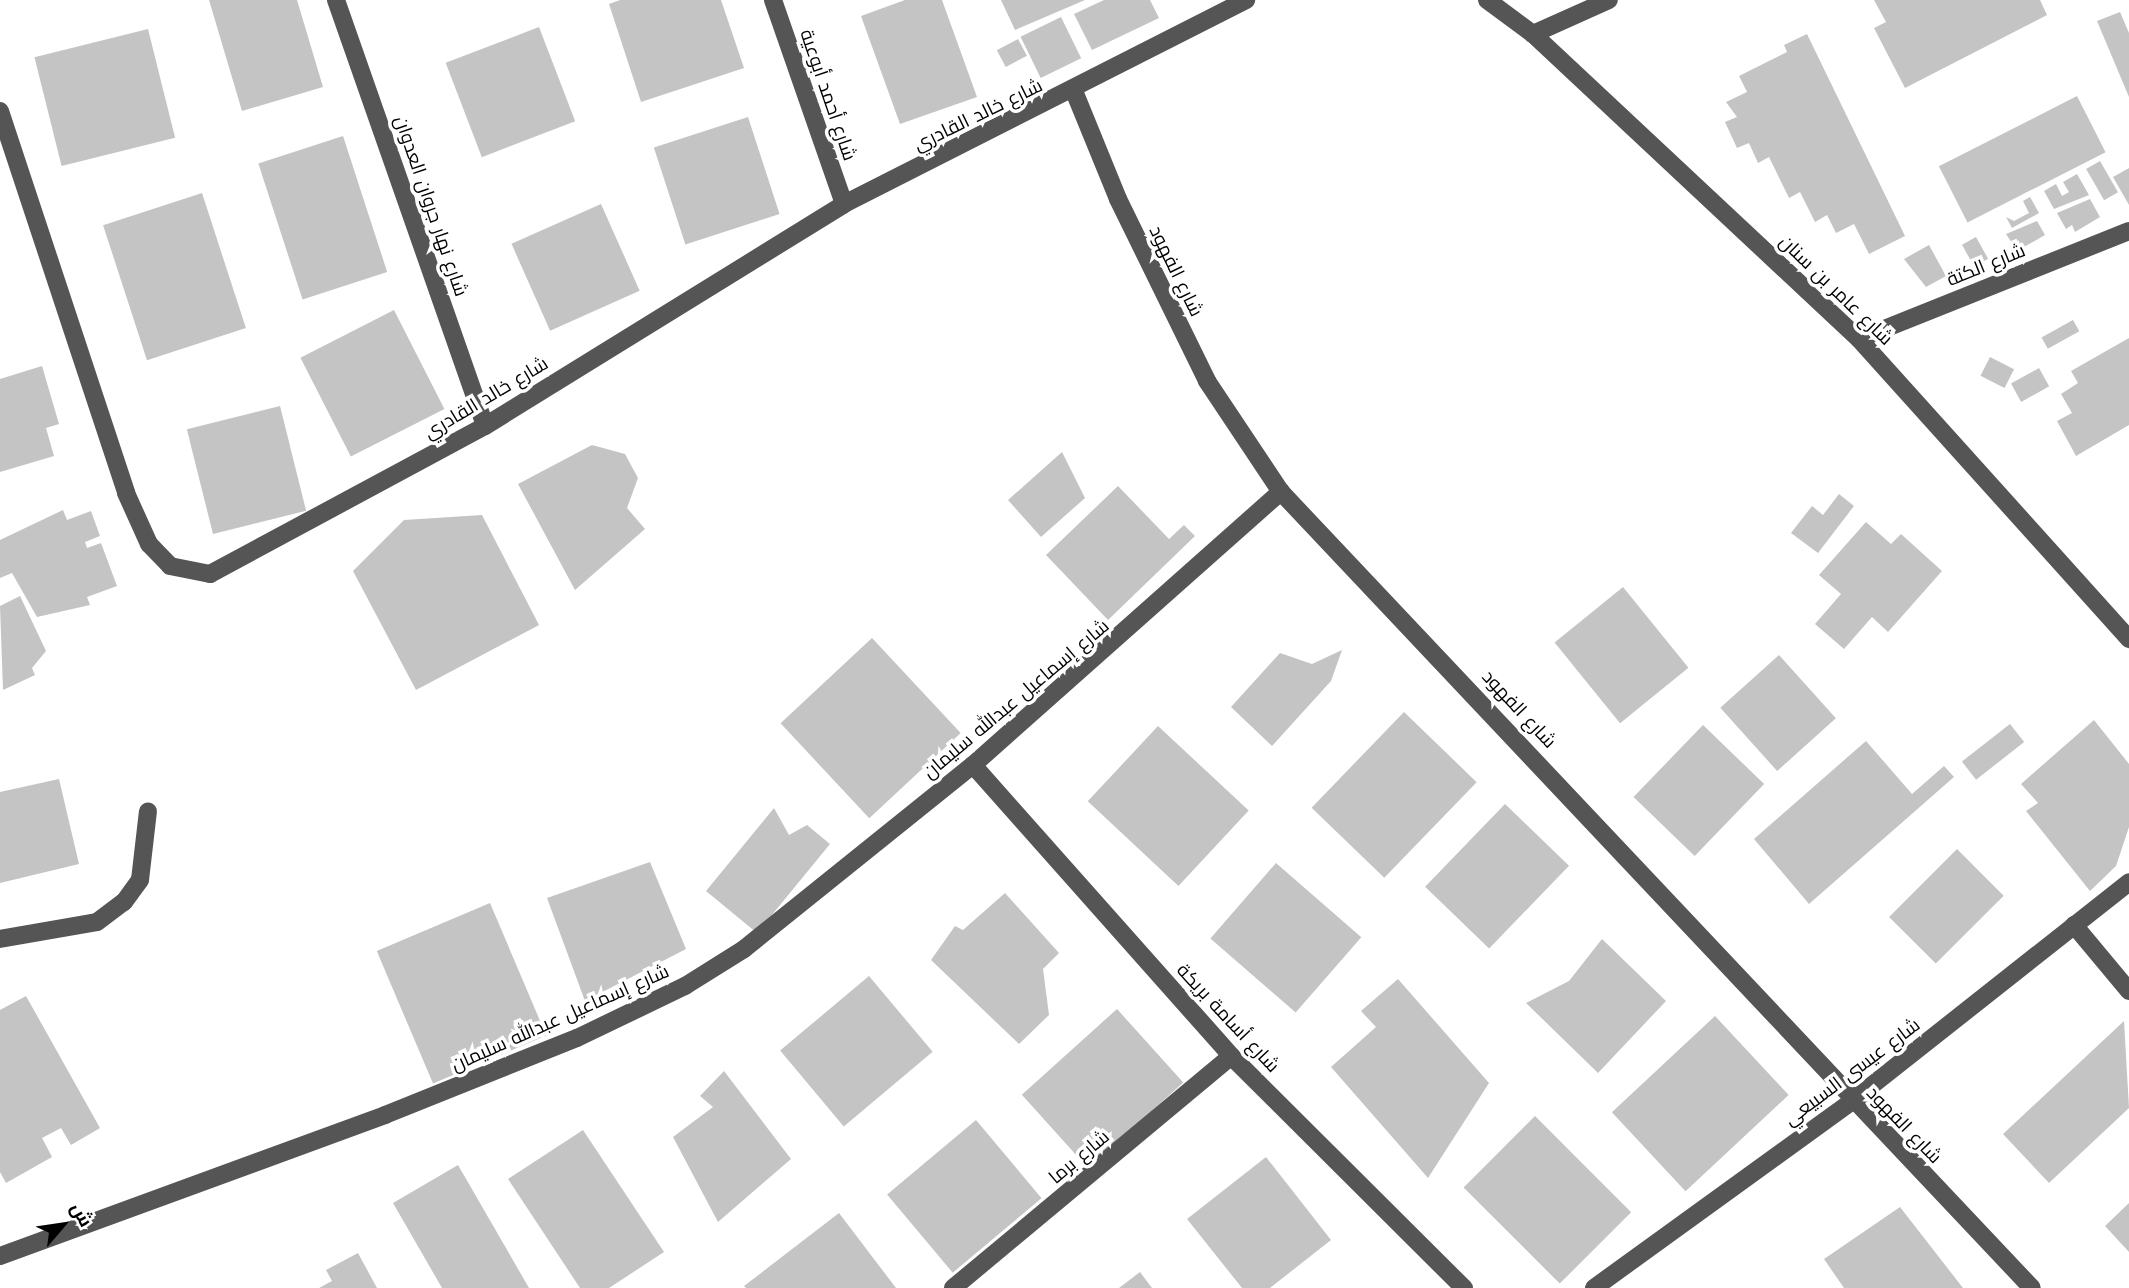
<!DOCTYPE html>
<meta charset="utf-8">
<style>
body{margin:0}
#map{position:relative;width:2129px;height:1288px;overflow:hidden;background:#fff;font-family:"Work Sans",Cairo,sans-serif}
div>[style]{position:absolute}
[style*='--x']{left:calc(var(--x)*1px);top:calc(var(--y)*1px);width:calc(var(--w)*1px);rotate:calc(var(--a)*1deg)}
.building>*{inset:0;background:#c4c4c4;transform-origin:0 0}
.minor>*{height:18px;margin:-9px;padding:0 9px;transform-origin:9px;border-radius:9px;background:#555}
span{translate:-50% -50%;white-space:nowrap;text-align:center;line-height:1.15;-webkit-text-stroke:7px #fff;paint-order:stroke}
.street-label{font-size:19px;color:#000}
.north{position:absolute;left:28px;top:1190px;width:70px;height:70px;-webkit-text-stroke:5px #fff;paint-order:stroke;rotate:61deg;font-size:19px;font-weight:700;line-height:28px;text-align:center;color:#000}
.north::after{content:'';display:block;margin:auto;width:24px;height:32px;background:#000;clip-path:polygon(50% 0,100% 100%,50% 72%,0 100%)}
</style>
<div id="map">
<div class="building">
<div style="clip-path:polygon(209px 0,297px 0,323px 87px,242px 111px)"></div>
<div style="clip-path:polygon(620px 0,721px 0,744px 68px,641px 102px,609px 4px)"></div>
<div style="clip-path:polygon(905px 0,942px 0,977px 97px,900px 124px,861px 16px)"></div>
<div style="clip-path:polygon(1001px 0,1085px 0,1015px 30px)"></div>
<div style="clip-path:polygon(1104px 0,1150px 0,1159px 18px,1092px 50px,1074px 14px)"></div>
<div style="clip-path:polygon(1874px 0,2040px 0,2047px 15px,1905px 88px,1874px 28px,1886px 22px)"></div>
<div style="clip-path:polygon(2120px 12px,2129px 33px,2129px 97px,2097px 21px)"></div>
<div style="left:1061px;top:17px;width:46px;height:45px;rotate:64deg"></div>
<div style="left:539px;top:27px;width:101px;height:100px;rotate:69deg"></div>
<div style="left:148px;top:29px;width:112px;height:117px;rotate:76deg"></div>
<div style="clip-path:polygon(1807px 34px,1905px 236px,1869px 254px,1854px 224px,1836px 233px,1827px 215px,1815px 222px,1800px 192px,1789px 198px,1769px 157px,1758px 163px,1749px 143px,1737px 148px,1725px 122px,1737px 117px,1726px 102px,1747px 92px,1739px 76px,1787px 52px,1784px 45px)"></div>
<div style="left:1018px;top:39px;width:19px;height:24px;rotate:62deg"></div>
<div style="left:2077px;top:96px;width:63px;height:155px;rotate:63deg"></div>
<div style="left:748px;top:117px;width:102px;height:99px;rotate:72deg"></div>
<div style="left:343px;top:136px;width:143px;height:89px;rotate:72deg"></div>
<div style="left:2100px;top:161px;width:36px;height:16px;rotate:60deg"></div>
<div style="clip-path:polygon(2129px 168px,2129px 205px,2113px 177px)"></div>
<div style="clip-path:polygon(2077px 174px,2089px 195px,2054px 209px,2044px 191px,2056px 184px,2062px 196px,2069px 192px,2063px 182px)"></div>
<div style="left:202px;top:193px;width:142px;height:104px;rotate:72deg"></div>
<div style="clip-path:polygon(2030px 197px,2039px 213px,2012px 228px,2006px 217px,2014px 221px,2029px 213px,2023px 201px)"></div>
<div style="clip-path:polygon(2090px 199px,2100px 217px,2075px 232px,2072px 225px,2066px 229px,2057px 213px)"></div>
<div style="left:601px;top:204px;width:95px;height:98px;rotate:66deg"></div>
<div style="clip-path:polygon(2037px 221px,2045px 235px,2017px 251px,2006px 234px)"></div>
<div style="left:1976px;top:237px;width:25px;height:16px;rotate:61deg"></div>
<div style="clip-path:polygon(1929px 245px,1946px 276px,1926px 287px,1904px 259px)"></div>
<div style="left:394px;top:310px;width:111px;height:105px;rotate:63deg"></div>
<div style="left:2073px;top:320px;width:13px;height:36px;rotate:61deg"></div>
<div style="clip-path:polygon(2129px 338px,2129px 425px,2076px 456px,2057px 421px,2072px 413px,2061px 394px,2078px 383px,2071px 371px)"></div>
<div style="left:1990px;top:357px;width:27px;height:21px;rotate:27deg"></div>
<div style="clip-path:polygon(42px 366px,59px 424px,46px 428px,54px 456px,0 472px,0 379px)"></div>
<div style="left:2039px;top:368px;width:21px;height:32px;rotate:61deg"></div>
<div style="left:280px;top:406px;width:108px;height:96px;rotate:76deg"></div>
<div style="clip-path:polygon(592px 445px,625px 454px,638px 478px,627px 508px,645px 529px,575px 590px,518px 484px)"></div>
<div style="clip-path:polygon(1062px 452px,1085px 498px,1041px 537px,1008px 500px)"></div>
<div style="clip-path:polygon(1118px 486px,1169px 539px,1184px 525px,1195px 536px,1108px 620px,1046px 555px)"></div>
<div style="clip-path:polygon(1839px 494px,1854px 506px,1818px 553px,1791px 533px,1812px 506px,1823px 515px)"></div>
<div style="clip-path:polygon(63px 510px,67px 520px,91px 511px,100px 536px,85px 542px,87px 548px,101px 543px,117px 586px,87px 597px,90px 605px,37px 617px,12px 573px,0 578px,0 540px)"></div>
<div style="clip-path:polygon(482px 515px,539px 625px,416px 690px,353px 571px,404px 520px)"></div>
<div style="clip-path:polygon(1866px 522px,1891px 544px,1901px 534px,1942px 571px,1888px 632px,1872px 617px,1844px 649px,1815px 624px,1841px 594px,1819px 575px)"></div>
<div style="left:1623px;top:587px;width:104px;height:88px;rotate:51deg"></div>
<div style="clip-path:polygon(20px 596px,46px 651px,32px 668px,35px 675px,3px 690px,0 606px)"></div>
<div style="left:872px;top:638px;width:130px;height:125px;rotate:47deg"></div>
<div style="clip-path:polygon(1342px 650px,1331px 681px,1272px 746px,1231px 707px,1280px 653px,1312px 664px)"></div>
<div style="left:1779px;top:655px;width:85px;height:79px;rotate:48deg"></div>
<div style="left:1404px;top:712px;width:101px;height:133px;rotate:44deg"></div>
<div style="clip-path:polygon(2094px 720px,2129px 764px,2129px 827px,2116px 866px,2090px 891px,2026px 811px,2038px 803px,2021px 784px)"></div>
<div style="left:2010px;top:724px;width:23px;height:61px;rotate:52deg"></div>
<div style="left:1703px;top:725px;width:85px;height:100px;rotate:44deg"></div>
<div style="left:1158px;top:726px;width:124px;height:103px;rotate:43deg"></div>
<div style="clip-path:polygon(1866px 741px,1912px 794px,1944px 766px,1954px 777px,1809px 904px,1754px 839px)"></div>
<div style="clip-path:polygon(59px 779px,79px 864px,0 883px,0 792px)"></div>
<div style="left:1505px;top:804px;width:89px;height:115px;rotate:44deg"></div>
<div style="clip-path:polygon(774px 808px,789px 835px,807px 825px,830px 844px,757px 933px,706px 891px)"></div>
<div style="left:1957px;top:849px;width:66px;height:96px;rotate:45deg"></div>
<div style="clip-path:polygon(650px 862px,686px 949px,585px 1001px,547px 898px)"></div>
<div style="left:1276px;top:863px;width:113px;height:100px;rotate:41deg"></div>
<div style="clip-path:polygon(1005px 893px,1059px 953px,1043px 969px,1049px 1015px,1019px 1044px,931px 960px,955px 926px,963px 930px)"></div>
<div style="left:490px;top:903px;width:144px;height:123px;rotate:67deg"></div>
<div style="clip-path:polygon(1602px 939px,1666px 1001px,1598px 1073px,1526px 1003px,1569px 981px)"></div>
<div style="left:869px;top:976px;width:99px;height:116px;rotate:50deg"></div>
<div style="clip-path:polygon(1398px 979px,1489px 1083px,1428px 1178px,1331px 1067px,1376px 1027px,1361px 1011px)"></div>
<div style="clip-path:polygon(26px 996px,100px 1128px,71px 1145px,61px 1128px,42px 1138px,52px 1157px,6px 1183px,0 1172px,0 1010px)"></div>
<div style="left:1117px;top:1009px;width:99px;height:128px;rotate:48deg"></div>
<div style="left:1715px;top:1016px;width:108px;height:141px;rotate:47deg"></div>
<div style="clip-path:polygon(2124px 1021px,2129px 1108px,2049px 1183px,2003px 1134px)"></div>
<div style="clip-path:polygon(724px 1071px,791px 1159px,718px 1222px,673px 1137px,713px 1107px,700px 1096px)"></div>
<div style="left:1535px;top:1116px;width:136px;height:101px;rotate:45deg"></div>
<div style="left:976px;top:1120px;width:102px;height:116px;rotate:50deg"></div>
<div style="clip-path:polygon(583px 1130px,664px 1252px,609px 1288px,580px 1288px,508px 1179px)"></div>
<div style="clip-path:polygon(1266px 1157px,1331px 1240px,1270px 1288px,1242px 1288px,1187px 1219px)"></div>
<div style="clip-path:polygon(458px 1165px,529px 1288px,442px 1288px,393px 1203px)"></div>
<div style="clip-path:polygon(2129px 1203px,2129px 1252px,2105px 1226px)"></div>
<div style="clip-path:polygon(1900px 1207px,1963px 1288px,1844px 1288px,1824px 1259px)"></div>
<div style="clip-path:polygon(839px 1213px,896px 1288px,746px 1288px,744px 1286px)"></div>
<div style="clip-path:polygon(358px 1253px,377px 1288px,319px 1288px,332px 1281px,326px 1270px)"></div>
<div style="clip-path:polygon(1140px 1272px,1152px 1288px,1119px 1288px)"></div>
</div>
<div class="minor">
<div style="--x:336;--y:0;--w:451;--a:70.7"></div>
<div style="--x:773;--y:0;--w:216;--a:70.8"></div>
<div style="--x:1487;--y:0;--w:57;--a:36.5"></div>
<div style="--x:1533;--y:34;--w:446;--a:43.1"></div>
<div style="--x:1859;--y:339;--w:404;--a:48"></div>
<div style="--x:1533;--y:34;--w:83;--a:-24.1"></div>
<div style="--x:1074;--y:91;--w:117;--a:67.8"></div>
<div style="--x:1118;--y:199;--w:203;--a:63.9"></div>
<div style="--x:1207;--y:381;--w:133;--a:56.3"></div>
<div style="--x:1281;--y:492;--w:1094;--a:46.67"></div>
<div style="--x:0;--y:111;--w:402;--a:71.7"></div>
<div style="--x:126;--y:493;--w:56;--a:65.7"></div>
<div style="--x:149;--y:544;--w:30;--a:46"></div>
<div style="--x:170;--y:566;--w:41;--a:11.3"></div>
<div style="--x:210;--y:574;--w:312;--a:-28.3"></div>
<div style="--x:485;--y:426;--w:422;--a:-31.7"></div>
<div style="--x:844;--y:204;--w:451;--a:-26.9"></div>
<div style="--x:1859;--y:339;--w:291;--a:-21.8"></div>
<div style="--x:973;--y:765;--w:389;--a:48.4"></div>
<div style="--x:1231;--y:1056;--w:329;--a:44.9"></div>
<div style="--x:2074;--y:925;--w:86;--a:50.2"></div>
<div style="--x:0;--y:939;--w:98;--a:-9.9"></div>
<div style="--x:97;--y:922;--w:34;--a:-37"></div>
<div style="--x:124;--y:902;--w:27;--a:-54"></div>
<div style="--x:140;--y:880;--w:69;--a:-83.4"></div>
<div style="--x:0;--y:1256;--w:410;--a:-20.1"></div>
<div style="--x:385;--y:1115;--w:207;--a:-21.9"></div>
<div style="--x:577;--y:1038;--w:120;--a:-25.7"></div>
<div style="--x:685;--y:986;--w:70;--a:-32.1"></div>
<div style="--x:744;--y:949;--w:294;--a:-38.8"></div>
<div style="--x:973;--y:765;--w:412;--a:-41.6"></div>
<div style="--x:953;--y:1288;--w:362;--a:-39.8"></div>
<div style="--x:1594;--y:1288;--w:319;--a:-35.9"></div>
<div style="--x:1852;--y:1101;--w:353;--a:-38.3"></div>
</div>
<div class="street-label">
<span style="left:828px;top:95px;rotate:71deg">شارع أحمد أبوعية</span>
<span style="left:978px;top:115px;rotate:-26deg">شارع خالد القادري</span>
<span style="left:431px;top:206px;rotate:71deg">شارع نهار جروان العدوان</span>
<span style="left:1986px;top:265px;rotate:-22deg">شارع الكتة</span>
<span style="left:1176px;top:271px;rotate:64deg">شارع الفهود</span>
<span style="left:1836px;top:290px;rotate:44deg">شارع عامر بن سنان</span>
<span style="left:486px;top:398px;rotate:-31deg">شارع خالد القادري</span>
<span style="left:1016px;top:699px;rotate:-40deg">شارع إسماعيل عبدالله سليمان</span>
<span style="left:1519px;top:709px;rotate:47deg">شارع الفهود</span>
<span style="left:560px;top:1018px;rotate:-24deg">شارع إسماعيل عبدالله سليمان</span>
<span style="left:1228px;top:1018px;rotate:47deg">شارع أسامة بريكة</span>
<span style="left:1852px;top:1072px;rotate:-37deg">شارع عيسى السبيعي</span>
<span style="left:1904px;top:1125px;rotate:46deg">شارع الفهود</span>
<span style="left:1079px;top:1157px;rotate:-40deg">شارع برما</span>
</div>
<div class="north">ش</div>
</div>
